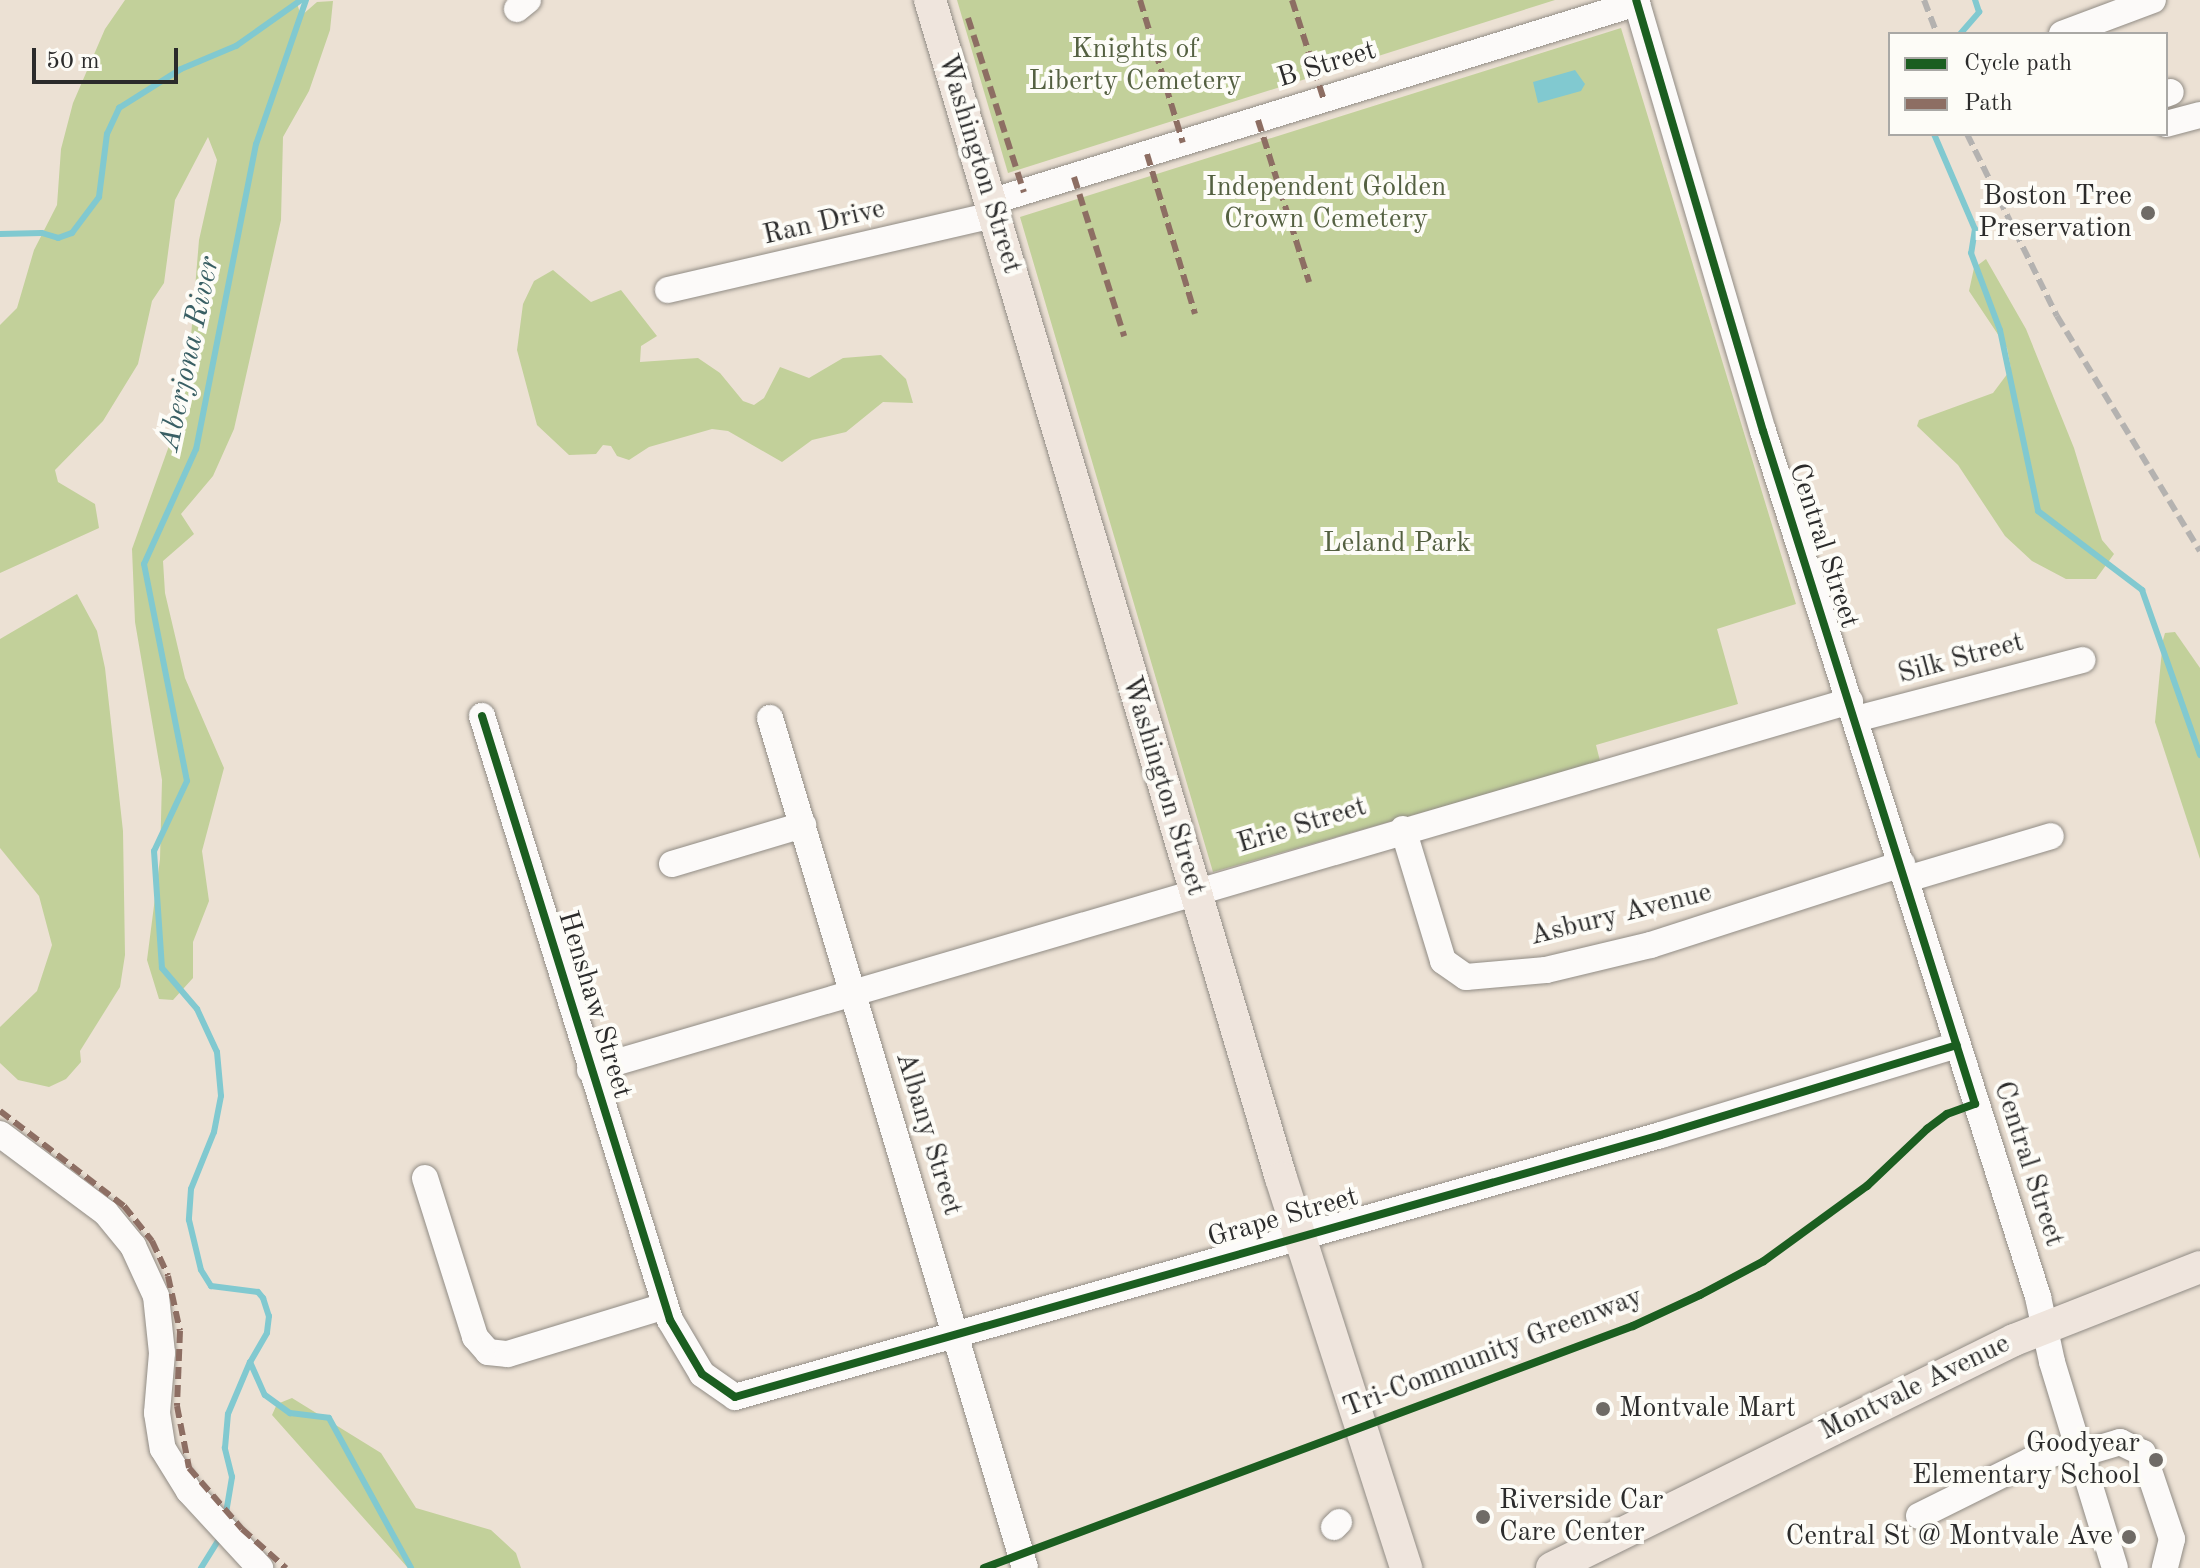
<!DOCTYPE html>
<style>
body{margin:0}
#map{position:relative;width:2200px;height:1568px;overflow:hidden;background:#ece1d4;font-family:"Old Standard TT",serif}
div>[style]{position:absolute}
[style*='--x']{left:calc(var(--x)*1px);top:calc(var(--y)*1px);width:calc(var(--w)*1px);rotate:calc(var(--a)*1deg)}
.green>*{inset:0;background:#c2d09a}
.water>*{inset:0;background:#81c9d0}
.stream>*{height:6px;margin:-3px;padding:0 3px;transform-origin:3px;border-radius:3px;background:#81c9d0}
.roads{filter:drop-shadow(0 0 2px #918c85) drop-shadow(0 0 2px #918c85)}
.minor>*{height:26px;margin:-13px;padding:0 13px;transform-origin:13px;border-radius:13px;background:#fcfaf9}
.major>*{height:32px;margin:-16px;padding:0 16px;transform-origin:16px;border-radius:16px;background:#efe5dd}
.rail>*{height:6px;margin-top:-3px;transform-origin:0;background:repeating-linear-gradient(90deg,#b4b2b0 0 12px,transparent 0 18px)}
.quiet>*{height:6px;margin-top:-3px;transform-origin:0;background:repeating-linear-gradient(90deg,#8d6e63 0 12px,transparent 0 18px)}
.cycleway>*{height:8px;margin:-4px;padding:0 4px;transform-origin:4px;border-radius:4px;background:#1b5e20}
.dots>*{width:22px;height:22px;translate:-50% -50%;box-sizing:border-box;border:4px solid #fdfcf7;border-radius:50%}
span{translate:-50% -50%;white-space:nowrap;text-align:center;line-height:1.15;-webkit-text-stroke:8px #fdfcf7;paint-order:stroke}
.park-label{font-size:28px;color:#546041}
.street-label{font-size:28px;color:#2b2b2b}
.poi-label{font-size:28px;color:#2b2b2b}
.right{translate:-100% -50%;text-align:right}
.left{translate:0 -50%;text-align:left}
.water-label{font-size:30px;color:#395f64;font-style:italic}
.legend{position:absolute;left:1888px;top:32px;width:280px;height:104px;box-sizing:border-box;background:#fdfcf7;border:2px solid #a9a8a5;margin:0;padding:10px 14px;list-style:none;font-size:24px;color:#2b2b2b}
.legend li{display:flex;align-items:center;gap:16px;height:40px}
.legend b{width:40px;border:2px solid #a9a8a5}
.scale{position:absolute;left:32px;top:48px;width:146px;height:36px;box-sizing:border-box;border:4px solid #2b2b2b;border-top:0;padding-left:10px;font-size:24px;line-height:28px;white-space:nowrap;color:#2b2b2b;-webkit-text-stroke:6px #fdfcf7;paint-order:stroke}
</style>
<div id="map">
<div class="green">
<div style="clip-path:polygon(125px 0,296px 0,301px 16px,317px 2px,333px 1px,330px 30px,309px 91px,283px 137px,281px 220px,234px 429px,213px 476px,181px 514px,194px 534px,163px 561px,165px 593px,185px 678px,224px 768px,202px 851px,209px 901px,193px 942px,193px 978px,173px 1000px,159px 999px,147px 960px,160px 859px,162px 780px,135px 622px,132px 549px,170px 443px,173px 400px,189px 361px,199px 240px,217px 160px,208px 137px,175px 200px,164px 283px,152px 301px,138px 364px,103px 421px,55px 470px,58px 482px,95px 504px,99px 528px,0 573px,0 325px,17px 308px,34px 250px,57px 205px,61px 149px,73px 103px,105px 29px)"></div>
<div style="clip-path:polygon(957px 0,1555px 0,1008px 173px)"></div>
<div style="clip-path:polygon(1621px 28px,1796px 604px,1717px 629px,1738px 704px,1596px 745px,1600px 761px,1579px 768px,1213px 872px,1020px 217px)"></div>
<div style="clip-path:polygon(1986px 259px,2026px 329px,2074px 448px,2102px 540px,2114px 554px,2096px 579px,2066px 579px,2032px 561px,2005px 536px,1958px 465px,1917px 426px,1919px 420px,1993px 393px,2011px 369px,2007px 348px,1969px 291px,1974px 268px)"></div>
<div style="clip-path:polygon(553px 270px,591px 302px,621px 290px,657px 336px,641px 346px,640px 362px,698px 358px,720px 373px,743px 401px,754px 405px,764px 398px,780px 367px,809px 378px,843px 358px,881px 355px,906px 379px,913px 403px,883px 402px,846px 432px,812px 440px,782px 462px,728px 431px,712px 429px,649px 447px,629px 460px,617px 456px,611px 446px,603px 445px,596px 454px,569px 455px,537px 425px,517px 350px,523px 304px,534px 281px)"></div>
<div style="clip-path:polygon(77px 594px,97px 631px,105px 668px,123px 831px,125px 955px,120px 987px,80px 1051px,81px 1062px,66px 1079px,49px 1087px,18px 1080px,0 1063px,0 1027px,37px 991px,52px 945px,39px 896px,0 848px,0 639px)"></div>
<div style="clip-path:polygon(2175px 632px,2200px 668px,2200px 859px,2155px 722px,2163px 640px,2165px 633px)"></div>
<div style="clip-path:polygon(292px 1398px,381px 1453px,416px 1508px,491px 1530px,516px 1553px,521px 1568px,408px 1568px,272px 1415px,277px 1404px)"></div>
</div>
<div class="water">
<div style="clip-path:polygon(1575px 70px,1585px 84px,1581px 91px,1538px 103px,1533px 82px)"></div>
</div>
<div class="stream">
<div style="--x:306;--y:0;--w:152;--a:109.1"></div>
<div style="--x:256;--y:144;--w:311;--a:101.1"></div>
<div style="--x:196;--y:449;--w:126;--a:114.3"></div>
<div style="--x:144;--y:564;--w:221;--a:78.8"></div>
<div style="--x:187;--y:781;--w:77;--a:115.2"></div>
<div style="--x:154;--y:851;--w:117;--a:86.1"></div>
<div style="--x:162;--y:968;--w:54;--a:49.5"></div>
<div style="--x:197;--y:1009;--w:47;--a:65.1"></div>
<div style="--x:217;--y:1052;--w:44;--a:84.8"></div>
<div style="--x:221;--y:1096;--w:37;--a:101"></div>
<div style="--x:214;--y:1132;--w:61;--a:112"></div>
<div style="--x:191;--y:1189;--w:31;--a:94"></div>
<div style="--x:189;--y:1220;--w:51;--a:76.5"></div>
<div style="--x:201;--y:1270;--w:19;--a:58"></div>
<div style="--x:211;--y:1286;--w:47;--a:7.3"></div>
<div style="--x:258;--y:1292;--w:8;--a:50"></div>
<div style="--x:263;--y:1298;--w:19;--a:72"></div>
<div style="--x:269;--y:1316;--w:17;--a:97"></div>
<div style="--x:267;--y:1333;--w:34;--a:120"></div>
<div style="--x:250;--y:1362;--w:36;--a:66"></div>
<div style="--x:265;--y:1395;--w:31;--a:36"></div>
<div style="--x:290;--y:1413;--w:39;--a:7"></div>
<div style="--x:329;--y:1418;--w:171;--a:61.3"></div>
<div style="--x:1961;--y:33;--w:28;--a:-49"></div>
<div style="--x:1979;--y:12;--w:13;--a:-108"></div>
<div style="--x:1934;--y:134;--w:103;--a:66.7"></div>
<div style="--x:1975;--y:229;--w:24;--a:99"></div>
<div style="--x:1971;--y:253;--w:82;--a:69.4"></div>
<div style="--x:2000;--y:330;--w:185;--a:78.1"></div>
<div style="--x:2038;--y:511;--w:131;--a:37.2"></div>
<div style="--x:2142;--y:590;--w:175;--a:70.6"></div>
<div style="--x:0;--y:234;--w:42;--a:-1.4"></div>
<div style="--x:42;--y:233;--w:17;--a:17"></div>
<div style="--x:58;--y:238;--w:15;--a:-20"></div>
<div style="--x:72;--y:233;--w:45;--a:-53.1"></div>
<div style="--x:99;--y:197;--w:64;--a:-82.8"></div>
<div style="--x:107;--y:134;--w:29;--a:-65"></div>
<div style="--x:119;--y:108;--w:73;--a:-32.2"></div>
<div style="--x:181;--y:69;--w:60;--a:-22.7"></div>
<div style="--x:236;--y:46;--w:80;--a:-35.3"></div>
<div style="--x:225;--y:1519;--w:43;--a:-80.5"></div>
<div style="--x:232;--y:1477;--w:30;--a:-104"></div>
<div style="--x:225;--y:1448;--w:34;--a:-85"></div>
<div style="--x:228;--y:1414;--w:56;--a:-67.1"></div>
<div style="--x:201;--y:1568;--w:36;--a:-58"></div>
</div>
<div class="roads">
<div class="minor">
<div style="--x:1636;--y:0;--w:449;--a:73.6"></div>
<div style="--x:1763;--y:431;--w:909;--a:72.38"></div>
<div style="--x:2038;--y:1297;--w:66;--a:77.8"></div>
<div style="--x:2052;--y:1362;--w:215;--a:73"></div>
<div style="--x:517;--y:9;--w:14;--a:-39"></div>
<div style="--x:2062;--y:34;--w:97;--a:-20.5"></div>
<div style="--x:2166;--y:94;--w:5;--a:-22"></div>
<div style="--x:2166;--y:124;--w:35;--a:-15"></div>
<div style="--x:990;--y:202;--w:677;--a:-17.1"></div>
<div style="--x:668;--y:290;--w:335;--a:-13"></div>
<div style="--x:482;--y:716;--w:633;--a:72.71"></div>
<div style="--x:670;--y:1320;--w:63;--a:59.3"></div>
<div style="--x:702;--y:1374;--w:40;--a:34.9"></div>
<div style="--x:735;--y:1397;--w:962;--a:-15.8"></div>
<div style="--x:1661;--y:1135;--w:309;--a:-16.9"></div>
<div style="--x:770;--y:718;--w:887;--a:73.3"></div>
<div style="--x:1856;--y:719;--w:234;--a:-14.6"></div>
<div style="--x:1403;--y:829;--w:138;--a:73.1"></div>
<div style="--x:1443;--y:961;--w:28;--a:35"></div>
<div style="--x:1466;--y:977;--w:80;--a:-5"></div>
<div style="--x:1546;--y:970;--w:108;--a:-13.4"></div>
<div style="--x:1651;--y:945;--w:264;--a:-17.9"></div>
<div style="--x:672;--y:864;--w:137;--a:-16.6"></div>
<div style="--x:1907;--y:879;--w:150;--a:-16.6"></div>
<div style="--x:590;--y:1070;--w:1313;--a:-16.32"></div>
<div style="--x:0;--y:1134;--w:132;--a:36.7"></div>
<div style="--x:106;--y:1213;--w:43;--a:50.7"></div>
<div style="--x:133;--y:1246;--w:55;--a:65.3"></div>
<div style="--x:156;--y:1296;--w:57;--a:84"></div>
<div style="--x:162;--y:1353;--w:60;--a:94.8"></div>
<div style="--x:157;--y:1413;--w:36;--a:81"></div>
<div style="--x:163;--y:1449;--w:49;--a:58.2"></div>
<div style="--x:189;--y:1491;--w:105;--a:47.3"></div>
<div style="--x:425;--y:1178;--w:167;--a:72.5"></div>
<div style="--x:475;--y:1337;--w:20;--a:49"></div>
<div style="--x:488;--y:1352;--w:20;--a:6"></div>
<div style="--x:508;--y:1354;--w:164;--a:-17"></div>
<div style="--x:2080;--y:1454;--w:42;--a:-16.7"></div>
<div style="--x:2120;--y:1442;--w:25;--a:26"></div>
<div style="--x:2143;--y:1453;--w:91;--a:71.4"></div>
<div style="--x:2172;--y:1539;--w:30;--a:104"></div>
<div style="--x:1919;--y:1516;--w:124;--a:-26.4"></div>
<div style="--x:2030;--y:1461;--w:50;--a:-17.4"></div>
<div style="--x:1334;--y:1527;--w:7;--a:-45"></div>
</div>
<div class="major">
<div style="--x:930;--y:0;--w:1229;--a:73.41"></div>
<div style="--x:1281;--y:1178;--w:410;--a:72.2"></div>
<div style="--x:1552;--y:1568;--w:515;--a:-26.27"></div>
<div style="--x:2014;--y:1340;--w:200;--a:-21.4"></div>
</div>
</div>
<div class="rail">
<div style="--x:1924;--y:0;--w:36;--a:69"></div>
<div style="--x:1967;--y:134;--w:203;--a:63.7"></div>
<div style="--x:2057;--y:316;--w:275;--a:58.7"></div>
</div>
<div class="quiet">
<div style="--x:1140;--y:0;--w:149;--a:73.3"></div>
<div style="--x:1292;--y:0;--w:105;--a:72.3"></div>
<div style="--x:968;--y:18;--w:183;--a:72.2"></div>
<div style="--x:1258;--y:120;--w:170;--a:72.5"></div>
<div style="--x:1147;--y:154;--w:167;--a:73.3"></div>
<div style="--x:1074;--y:177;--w:167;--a:72.5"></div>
<div style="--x:0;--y:1111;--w:156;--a:37.5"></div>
<div style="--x:124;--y:1206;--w:45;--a:51.3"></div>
<div style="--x:152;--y:1241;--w:38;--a:65"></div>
<div style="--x:168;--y:1276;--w:56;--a:77.7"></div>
<div style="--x:180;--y:1331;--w:75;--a:92.3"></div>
<div style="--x:177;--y:1406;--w:63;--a:79"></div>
<div style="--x:189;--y:1468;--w:81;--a:49"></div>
<div style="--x:242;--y:1529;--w:59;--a:41.6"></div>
</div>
<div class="cycleway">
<div style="--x:482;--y:716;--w:633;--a:72.71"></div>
<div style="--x:670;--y:1320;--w:63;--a:59.3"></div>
<div style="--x:702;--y:1374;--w:40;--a:34.9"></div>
<div style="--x:735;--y:1397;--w:962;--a:-15.8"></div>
<div style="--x:1661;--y:1135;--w:309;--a:-16.9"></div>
<div style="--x:984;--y:1568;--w:693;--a:-20.45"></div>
<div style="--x:1633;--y:1326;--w:74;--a:-24.8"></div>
<div style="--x:1700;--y:1295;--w:72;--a:-28"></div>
<div style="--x:1764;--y:1261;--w:127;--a:-36.1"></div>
<div style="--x:1867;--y:1186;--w:83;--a:-43.5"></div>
<div style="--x:1927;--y:1129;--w:25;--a:-37"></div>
<div style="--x:1947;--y:1114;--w:30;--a:-20"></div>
<div style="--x:1975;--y:1104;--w:706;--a:-107.48"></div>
<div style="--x:1763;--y:431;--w:449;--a:-106.4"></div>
</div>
<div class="dots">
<div style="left:2148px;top:213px;background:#6f6b66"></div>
<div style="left:1603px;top:1409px;background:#6f6b66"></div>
<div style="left:2156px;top:1460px;background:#6f6b66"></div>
<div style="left:1483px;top:1517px;background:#6f6b66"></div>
<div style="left:2129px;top:1537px;background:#6f6b66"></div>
</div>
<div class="park-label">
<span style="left:1135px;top:66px">Knights of<br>Liberty Cemetery</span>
<span style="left:1326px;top:204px">Independent Golden<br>Crown Cemetery</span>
<span style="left:1397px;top:544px">Leland Park</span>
</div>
<div class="street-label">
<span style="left:1327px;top:65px;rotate:-17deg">B Street</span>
<span style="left:979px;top:164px;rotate:73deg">Washington Street</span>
<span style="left:824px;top:223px;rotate:-13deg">Ran Drive</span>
<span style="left:1823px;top:546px;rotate:72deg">Central Street</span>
<span style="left:1961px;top:659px;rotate:-15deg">Silk Street</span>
<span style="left:1163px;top:786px;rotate:73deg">Washington Street</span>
<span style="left:1302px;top:826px;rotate:-17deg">Erie Street</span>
<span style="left:1621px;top:915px;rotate:-14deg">Asbury Avenue</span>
<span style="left:594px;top:1005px;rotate:73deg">Henshaw Street</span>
<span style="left:928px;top:1134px;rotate:73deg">Albany Street</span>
<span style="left:2028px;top:1164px;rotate:72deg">Central Street</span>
<span style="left:1283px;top:1218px;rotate:-16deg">Grape Street</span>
<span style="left:1493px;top:1353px;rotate:-21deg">Tri-Community Greenway</span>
<span style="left:1915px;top:1388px;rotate:-26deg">Montvale Avenue</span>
</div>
<div class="poi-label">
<span class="right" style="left:2132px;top:213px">Boston Tree<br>Preservation</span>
<span class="left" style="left:1619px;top:1409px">Montvale Mart</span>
<span class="right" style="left:2140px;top:1460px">Goodyear<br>Elementary School</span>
<span class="left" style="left:1499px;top:1517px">Riverside Car<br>Care Center</span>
<span class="right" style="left:2113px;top:1537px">Central St @ Montvale Ave</span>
</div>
<div class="water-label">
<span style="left:190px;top:354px;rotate:-78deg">Aberjona River</span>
</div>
<ul class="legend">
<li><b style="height:10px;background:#1b5e20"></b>Cycle path</li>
<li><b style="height:10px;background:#8d6e63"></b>Path</li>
</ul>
<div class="scale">50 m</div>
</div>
